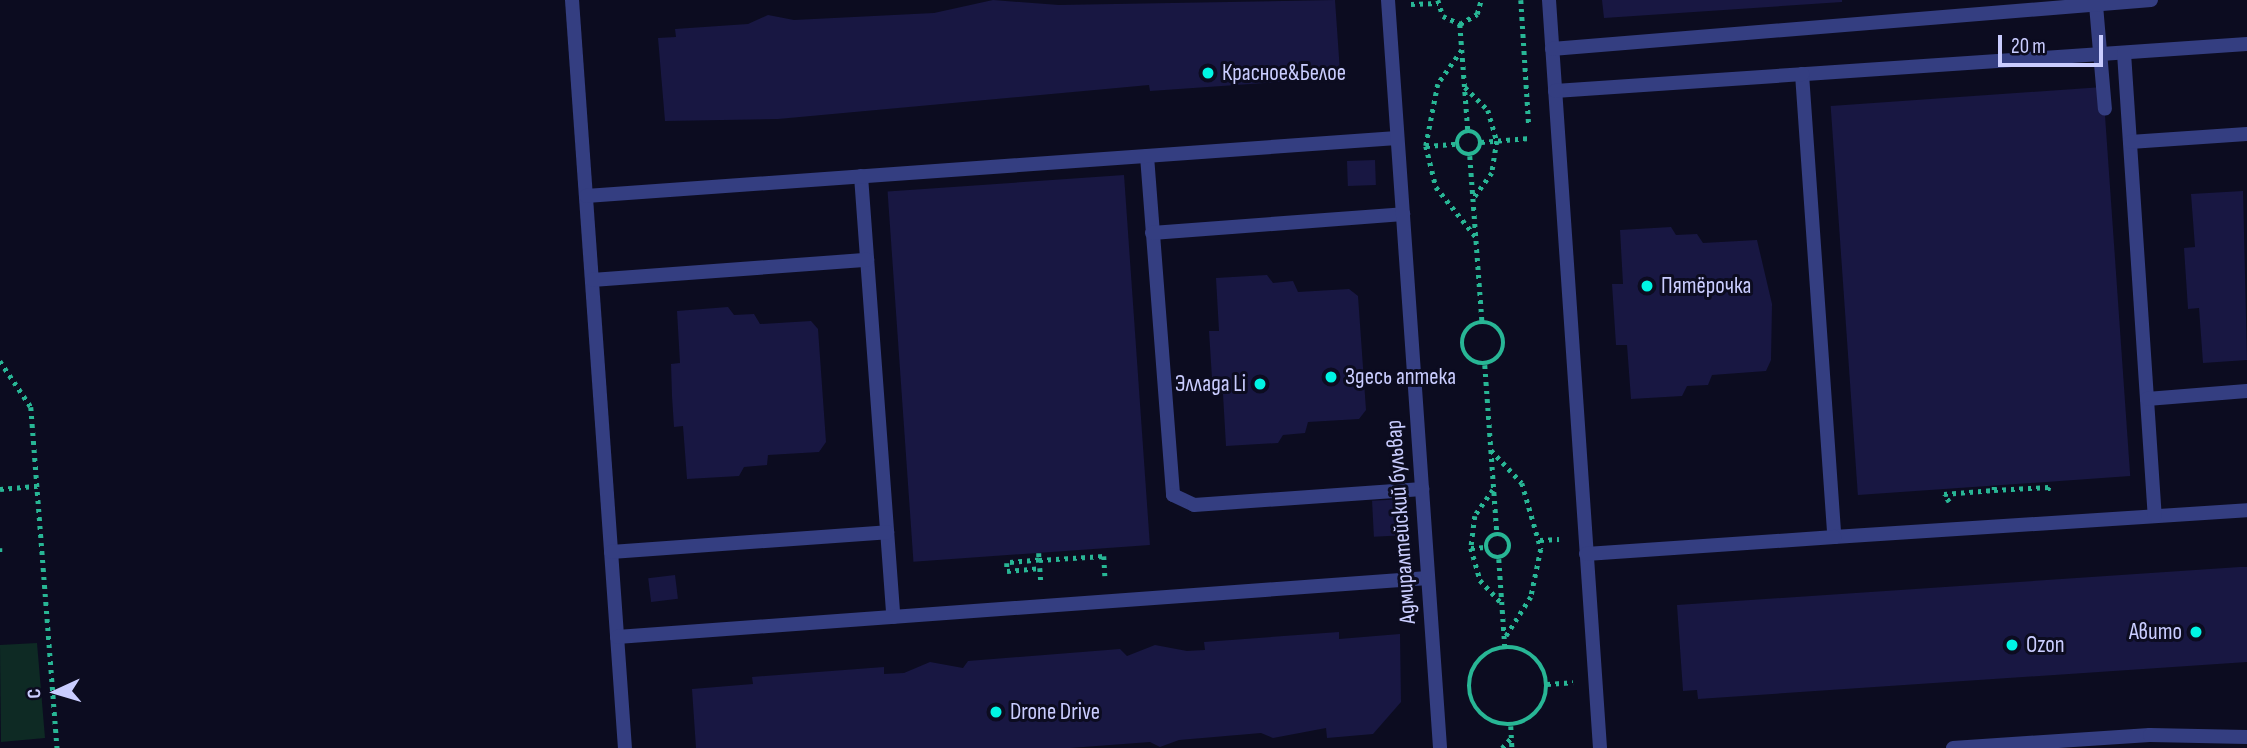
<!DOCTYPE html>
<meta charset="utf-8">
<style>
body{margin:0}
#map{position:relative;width:2247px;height:748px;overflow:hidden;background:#0c0c20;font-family:"Sofia Sans Condensed",sans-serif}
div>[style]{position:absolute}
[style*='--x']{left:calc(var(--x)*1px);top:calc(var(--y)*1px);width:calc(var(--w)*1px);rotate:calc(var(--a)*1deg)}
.green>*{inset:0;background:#0e2a24}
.building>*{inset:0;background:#181742;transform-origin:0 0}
.path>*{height:4.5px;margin-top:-2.25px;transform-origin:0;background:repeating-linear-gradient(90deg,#28b695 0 3.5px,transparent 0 8.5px)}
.path>.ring{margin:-2.25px;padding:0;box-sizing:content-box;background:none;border:4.5px solid #28b695;border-radius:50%}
.lane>*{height:14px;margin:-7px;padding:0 7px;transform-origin:7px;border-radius:7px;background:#343e81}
.street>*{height:14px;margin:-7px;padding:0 7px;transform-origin:7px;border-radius:7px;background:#343e81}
.dots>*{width:19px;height:19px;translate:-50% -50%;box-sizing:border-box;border:4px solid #0c0c20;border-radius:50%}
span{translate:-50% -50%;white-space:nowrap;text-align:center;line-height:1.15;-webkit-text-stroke:6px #0c0c20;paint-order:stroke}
.poi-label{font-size:23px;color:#cacdff}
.left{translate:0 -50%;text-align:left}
.right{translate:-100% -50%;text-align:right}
.street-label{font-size:23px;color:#cacdff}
.north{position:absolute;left:21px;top:657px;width:70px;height:70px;-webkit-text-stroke:5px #0c0c20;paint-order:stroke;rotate:266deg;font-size:19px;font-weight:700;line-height:28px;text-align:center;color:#cacdff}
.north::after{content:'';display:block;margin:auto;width:24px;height:32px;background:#cacdff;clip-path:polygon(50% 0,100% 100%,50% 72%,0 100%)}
.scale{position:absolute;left:1998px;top:35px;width:105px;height:32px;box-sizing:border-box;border:4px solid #cacdff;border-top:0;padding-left:9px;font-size:21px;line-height:24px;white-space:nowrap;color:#cacdff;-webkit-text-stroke:5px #0c0c20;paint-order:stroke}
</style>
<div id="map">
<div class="green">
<div style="clip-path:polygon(37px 643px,45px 738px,1px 742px,0 645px)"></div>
</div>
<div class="building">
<div style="clip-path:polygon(993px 0,1059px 5px,1335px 0,1340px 72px,1307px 75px,1307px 80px,1150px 91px,1149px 85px,778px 119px,665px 121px,658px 38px,676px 37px,675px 29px,748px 24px,768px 15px,794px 20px,934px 13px)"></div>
<div style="clip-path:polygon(1602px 0,1842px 0,1842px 2px,1604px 18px)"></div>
<div style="left:2103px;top:87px;width:390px;height:273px;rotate:86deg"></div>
<div style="left:1375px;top:160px;width:25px;height:28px;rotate:88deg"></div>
<div style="left:1124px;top:175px;width:371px;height:237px;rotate:86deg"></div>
<div style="clip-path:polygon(2243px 191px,2247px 360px,2203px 363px,2199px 308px,2188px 309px,2184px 248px,2195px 247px,2191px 194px)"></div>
<div style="clip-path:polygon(1671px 227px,1676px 235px,1697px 234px,1703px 243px,1757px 240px,1772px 304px,1771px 360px,1766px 371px,1712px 375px,1708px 385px,1687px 386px,1682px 396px,1631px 399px,1627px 345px,1616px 345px,1612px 284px,1623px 284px,1620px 230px)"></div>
<div style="clip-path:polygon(1267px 275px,1273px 283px,1293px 281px,1298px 292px,1349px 289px,1358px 296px,1366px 410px,1359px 419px,1308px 422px,1305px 433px,1283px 435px,1278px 443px,1226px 446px,1223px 394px,1213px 394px,1209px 331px,1219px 331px,1216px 278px)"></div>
<div style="clip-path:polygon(728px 307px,734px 315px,754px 314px,760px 324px,811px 321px,818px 329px,826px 442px,819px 452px,768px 455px,767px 465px,744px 467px,739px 476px,687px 479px,683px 426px,674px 427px,672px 396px,671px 364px,680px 363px,677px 311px)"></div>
<div style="left:1406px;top:499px;width:36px;height:34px;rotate:87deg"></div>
<div style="clip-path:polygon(2240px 567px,2247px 567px,2247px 662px,1698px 699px,1697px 690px,1683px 691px,1677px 605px)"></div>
<div style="left:675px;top:575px;width:24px;height:27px;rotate:83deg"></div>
<div style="clip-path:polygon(1339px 632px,1339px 639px,1400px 634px,1401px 702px,1373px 734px,1327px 738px,1326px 728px,1273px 738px,1261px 733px,1179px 740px,1160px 747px,1150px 742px,1070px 748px,696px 748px,692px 689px,753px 684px,752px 677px,884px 667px,884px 674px,904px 673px,930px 662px,963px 668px,968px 661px,1120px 649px,1127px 656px,1155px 645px,1187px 651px,1205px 650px,1204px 642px)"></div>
</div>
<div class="path">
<div style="--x:1438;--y:0;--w:17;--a:73"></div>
<div style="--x:1443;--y:16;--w:19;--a:25"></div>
<div style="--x:1460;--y:24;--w:20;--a:-30"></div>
<div style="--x:1477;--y:14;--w:15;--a:-74"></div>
<div style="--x:1521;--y:0;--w:126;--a:86.4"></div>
<div style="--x:1411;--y:4;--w:27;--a:-2"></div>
<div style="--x:1460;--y:24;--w:107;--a:85.7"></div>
<div style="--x:1462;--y:50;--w:42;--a:125.2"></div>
<div style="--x:1438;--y:84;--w:63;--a:101"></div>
<div style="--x:1426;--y:146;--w:42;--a:76.3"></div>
<div style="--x:1436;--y:187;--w:64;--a:51.3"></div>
<div style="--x:1465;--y:87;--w:33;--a:45"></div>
<div style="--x:1488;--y:110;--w:32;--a:74"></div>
<div style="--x:1497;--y:141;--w:32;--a:99"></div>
<div style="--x:1492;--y:173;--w:32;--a:126"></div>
<div class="ring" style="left:1457px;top:131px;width:19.5px;height:19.5px"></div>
<div style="--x:1481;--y:142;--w:49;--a:-4.7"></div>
<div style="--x:1426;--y:146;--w:31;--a:-4"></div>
<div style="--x:1470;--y:156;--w:165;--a:85.8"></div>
<div class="ring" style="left:1462px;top:322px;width:37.5px;height:37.5px"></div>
<div style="--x:0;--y:361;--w:55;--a:56"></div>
<div style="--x:31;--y:407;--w:342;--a:85.6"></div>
<div style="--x:1485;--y:365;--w:168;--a:85.9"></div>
<div style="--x:1491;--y:450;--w:45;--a:46.8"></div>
<div style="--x:1522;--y:483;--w:69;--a:73.9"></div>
<div style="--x:1541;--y:549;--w:49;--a:101.8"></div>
<div style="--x:1531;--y:597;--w:49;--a:122.4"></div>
<div style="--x:0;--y:489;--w:38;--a:-5"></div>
<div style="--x:1493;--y:490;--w:32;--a:125"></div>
<div style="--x:1475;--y:516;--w:32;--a:97"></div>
<div style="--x:1471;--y:548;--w:33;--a:74"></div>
<div style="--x:1480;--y:580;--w:33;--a:47"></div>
<div style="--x:1994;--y:490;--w:55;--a:-3.1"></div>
<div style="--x:2049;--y:487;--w:8;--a:104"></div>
<div style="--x:1949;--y:502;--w:9;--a:-122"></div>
<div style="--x:1944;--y:494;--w:50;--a:-4.6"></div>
<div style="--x:1994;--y:490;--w:5;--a:-90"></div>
<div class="ring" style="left:1486px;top:534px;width:19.5px;height:19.5px"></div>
<div style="--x:1540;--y:540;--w:19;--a:-3"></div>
<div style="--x:0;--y:548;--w:5;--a:90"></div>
<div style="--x:1471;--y:548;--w:15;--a:-4"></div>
<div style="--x:1039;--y:553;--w:7;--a:90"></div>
<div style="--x:1039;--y:560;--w:65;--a:-3.5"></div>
<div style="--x:1104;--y:556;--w:20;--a:87"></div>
<div style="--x:1499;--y:559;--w:88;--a:86.1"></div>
<div style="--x:1039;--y:560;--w:32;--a:175"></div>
<div style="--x:1007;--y:563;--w:8;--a:90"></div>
<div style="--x:1007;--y:571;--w:33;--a:-5"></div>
<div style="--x:1040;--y:568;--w:13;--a:86"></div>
<div class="ring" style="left:1469px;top:647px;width:73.5px;height:73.5px"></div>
<div style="--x:1547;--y:684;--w:26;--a:-4"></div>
<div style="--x:1511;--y:726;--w:22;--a:87"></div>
<div style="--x:1502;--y:748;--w:13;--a:-48"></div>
</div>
<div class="lane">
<div style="--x:572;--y:0;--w:750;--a:85.95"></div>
<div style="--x:1549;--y:0;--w:750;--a:86.1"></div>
<div style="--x:2096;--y:5;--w:104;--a:85.1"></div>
<div style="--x:2247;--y:44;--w:446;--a:176.1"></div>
<div style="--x:1802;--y:74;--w:464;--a:86"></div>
<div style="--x:1834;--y:537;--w:414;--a:-3.7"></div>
<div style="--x:1552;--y:49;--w:601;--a:-4.68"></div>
<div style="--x:2124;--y:53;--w:464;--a:86.2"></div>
<div style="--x:1555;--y:91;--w:248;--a:-3.9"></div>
<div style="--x:2130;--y:142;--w:117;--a:-3.9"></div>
<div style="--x:1147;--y:156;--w:340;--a:85.6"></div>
<div style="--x:1173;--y:495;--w:23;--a:25"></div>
<div style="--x:1194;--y:505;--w:229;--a:-4"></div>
<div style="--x:861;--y:176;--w:442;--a:85.8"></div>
<div style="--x:586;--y:196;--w:813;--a:-4.09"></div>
<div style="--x:1152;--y:233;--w:252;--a:-4.3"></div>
<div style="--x:592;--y:280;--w:276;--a:-4.2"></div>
<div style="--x:2147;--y:399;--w:100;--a:-4.6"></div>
<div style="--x:611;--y:552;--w:277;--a:-4.1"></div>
<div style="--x:1586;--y:554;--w:249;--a:-3.9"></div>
<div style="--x:617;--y:637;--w:813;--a:-4.16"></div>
<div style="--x:1953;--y:748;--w:197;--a:-3.8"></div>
<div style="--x:2150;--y:735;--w:97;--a:1.2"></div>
</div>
<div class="street">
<div style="--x:1388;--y:0;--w:750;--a:86.02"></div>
</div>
<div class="dots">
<div style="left:1208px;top:73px;background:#00f5e4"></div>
<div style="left:1647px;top:286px;background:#00f5e4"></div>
<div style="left:1331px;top:377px;background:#00f5e4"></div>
<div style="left:1260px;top:384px;background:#00f5e4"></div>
<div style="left:2196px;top:632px;background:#00f5e4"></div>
<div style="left:2012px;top:645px;background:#00f5e4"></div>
<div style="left:996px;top:712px;background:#00f5e4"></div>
</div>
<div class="poi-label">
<span class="left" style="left:1222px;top:73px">Красное&amp;Белое</span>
<span class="left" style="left:1661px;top:286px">Пятёрочка</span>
<span class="left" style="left:1345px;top:377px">Здесь аптека</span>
<span class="right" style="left:1246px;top:384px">Эллада Li</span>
<span class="right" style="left:2182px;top:632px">Авито</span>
<span class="left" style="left:2026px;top:645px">Ozon</span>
<span class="left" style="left:1010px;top:712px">Drone Drive</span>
</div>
<div class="street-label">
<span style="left:1401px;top:522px;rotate:-94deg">Адмиралтейский бульвар</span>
</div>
<div class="north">С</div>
<div class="scale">20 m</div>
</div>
